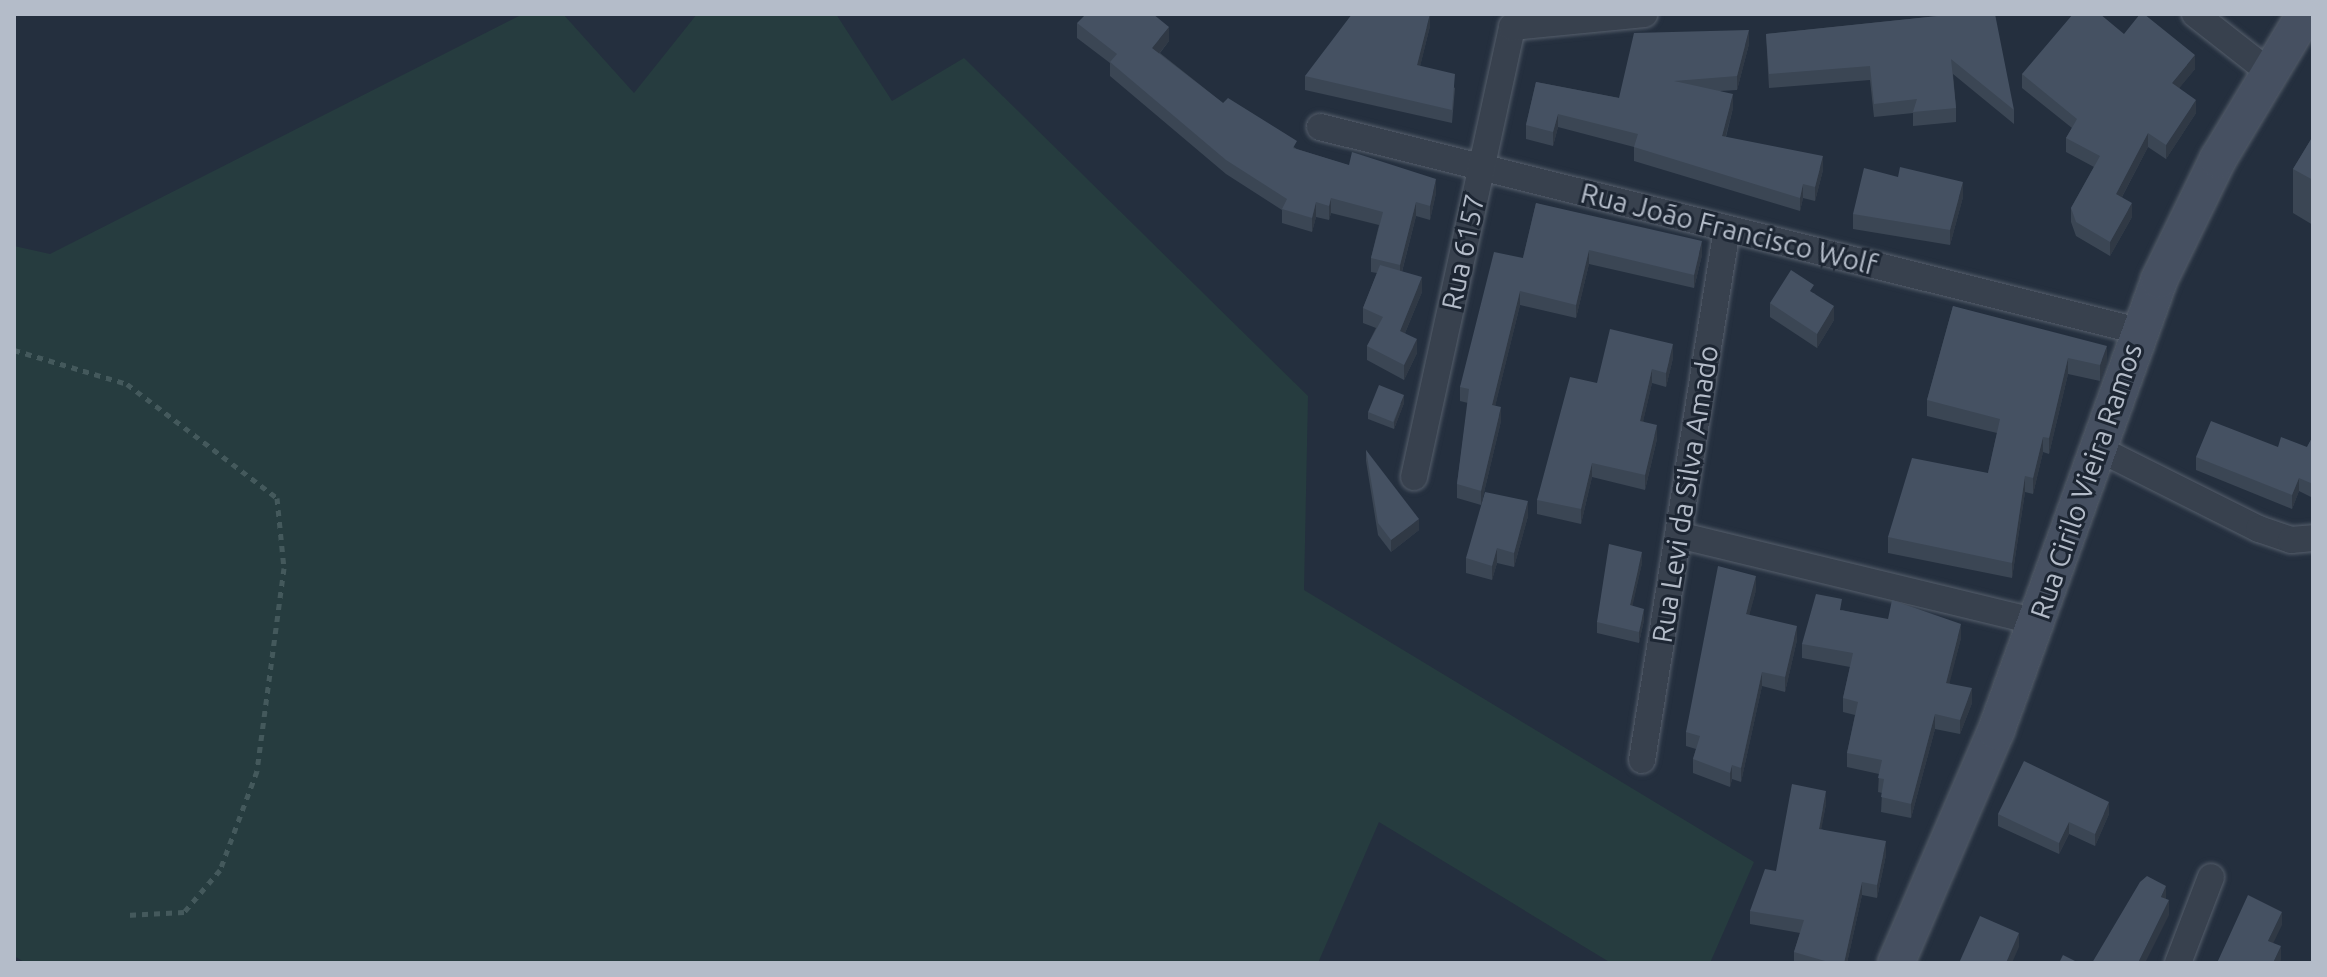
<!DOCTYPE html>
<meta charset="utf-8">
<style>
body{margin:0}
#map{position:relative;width:2327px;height:977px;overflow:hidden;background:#242f3e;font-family:Ubuntu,sans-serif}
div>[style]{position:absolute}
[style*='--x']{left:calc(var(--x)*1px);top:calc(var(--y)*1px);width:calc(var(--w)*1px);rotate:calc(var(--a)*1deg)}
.green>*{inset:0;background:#263c3f}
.path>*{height:5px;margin-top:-2.5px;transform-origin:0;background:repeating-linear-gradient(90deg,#44595c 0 6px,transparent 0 12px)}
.roads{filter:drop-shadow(0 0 2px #565f6c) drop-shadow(0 0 2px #565f6c)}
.minor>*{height:26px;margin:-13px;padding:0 13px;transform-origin:13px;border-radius:13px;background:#38414e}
.secondary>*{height:36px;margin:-18px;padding:0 18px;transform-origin:18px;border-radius:18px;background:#465061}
.wall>*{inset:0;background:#3b4654}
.shaded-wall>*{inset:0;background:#303945}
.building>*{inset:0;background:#455162;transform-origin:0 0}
span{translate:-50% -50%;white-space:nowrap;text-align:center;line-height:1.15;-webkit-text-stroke:6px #1d2633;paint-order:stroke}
.street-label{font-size:28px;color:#b4bcc9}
.frame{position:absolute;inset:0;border:16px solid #b4bcc9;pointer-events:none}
</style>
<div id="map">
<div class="green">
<div style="clip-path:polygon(523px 14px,563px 14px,634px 93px,697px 14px,836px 14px,892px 101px,964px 58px,1308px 396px,1304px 590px,1754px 862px,1710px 963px,1611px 963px,1379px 822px,1318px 963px,26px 963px,14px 956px,14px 246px,50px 254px)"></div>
</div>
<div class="path">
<div style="--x:14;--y:350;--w:118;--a:16.7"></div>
<div style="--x:127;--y:384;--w:188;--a:37.2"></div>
<div style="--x:277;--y:498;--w:70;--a:84.3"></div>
<div style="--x:284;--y:568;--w:205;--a:97.6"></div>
<div style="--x:257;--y:771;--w:106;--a:110.5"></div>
<div style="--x:220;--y:870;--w:55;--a:130.6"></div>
<div style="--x:184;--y:912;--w:58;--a:177"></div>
</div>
<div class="roads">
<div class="minor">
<div style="--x:2195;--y:14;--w:94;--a:38.1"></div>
<div style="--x:1320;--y:127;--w:844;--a:13.99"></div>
<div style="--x:2099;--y:449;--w:179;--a:26.6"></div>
<div style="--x:2259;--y:529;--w:34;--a:19"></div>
<div style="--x:2291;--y:540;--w:22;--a:-5"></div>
<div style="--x:1414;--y:477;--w:461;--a:-77.7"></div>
<div style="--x:1512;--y:27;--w:133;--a:-5.6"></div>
<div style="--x:1678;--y:535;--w:369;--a:13.6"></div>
<div style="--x:1642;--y:760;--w:538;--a:-80.91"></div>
<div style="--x:2178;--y:963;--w:92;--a:-69"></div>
</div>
<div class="secondary">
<div style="--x:1896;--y:963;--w:253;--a:-66.7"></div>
<div style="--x:1996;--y:731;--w:480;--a:-70.1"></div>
<div style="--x:2159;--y:280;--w:135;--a:-64"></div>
<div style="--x:2218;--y:159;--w:169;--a:-59"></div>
</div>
</div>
<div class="wall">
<div style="clip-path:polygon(1957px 14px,2014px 110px,2014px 124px,1953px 74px,1956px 108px,1956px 122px,1913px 126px,1913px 113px,1874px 117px,1870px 80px,1769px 88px,1766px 34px)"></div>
<div style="clip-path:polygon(1077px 23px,1169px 41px,1160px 53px,1223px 103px,1297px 149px,1436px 193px,1430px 220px,1416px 216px,1402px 272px,1422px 292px,1405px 333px,1417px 353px,1404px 380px,1367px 360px,1367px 346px,1376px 328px,1363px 323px,1363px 308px,1377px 273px,1371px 272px,1371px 258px,1379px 225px,1331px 213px,1329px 220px,1316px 217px,1312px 232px,1282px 223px,1282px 210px,1226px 174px,1110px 76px,1110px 63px,1077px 38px)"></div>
<div style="clip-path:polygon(1430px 26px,1420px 66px,1455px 88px,1452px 123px,1305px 90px,1305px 76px)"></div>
<div style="clip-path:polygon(2124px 34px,2195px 69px,2179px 88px,2196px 113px,2166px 159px,2148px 147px,2122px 197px,2132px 217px,2110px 256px,2076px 236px,2071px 222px,2071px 208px,2094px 167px,2066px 152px,2066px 138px,2072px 128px,2022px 88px,2022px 74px)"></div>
<div style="clip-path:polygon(1749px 44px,1737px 90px,1720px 91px,1733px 108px,1726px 137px,1823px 170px,1815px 201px,1803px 198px,1800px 211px,1634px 161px,1634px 147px,1558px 127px,1553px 146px,1526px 139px,1526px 125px,1536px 82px,1619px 98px)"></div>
<div style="clip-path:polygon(2313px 136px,2313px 225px,2293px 213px,2293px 169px)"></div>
<div style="clip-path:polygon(1963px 197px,1950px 245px,1853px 229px,1853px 214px)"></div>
<div style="clip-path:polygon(1536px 203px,1702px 255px,1694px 288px,1589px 264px,1576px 318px,1520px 305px,1495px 406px,1501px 421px,1481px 505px,1457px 498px,1457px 484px,1468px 403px,1460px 401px,1460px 387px,1523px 258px)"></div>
<div style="clip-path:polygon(1814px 293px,1834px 320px,1817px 348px,1770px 317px,1770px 303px)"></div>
<div style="clip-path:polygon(1953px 306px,2107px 362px,2100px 381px,2068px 374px,2049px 454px,2043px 452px,2033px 494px,2025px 492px,2012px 578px,1888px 553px,1888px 537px,1988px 473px,1997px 433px,1927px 416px,1927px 400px)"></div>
<div style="clip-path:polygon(1673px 358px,1666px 387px,1652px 383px,1643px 421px,1657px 439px,1645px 490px,1592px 477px,1581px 524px,1537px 514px,1537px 500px,1597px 383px)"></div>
<div style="clip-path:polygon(1404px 403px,1394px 429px,1368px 419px,1368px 412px)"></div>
<div style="clip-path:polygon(2313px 436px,2313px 498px,2299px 491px,2292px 509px,2196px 470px,2196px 457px,2278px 447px,2307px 447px)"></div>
<div style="clip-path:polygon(1366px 450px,1419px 530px,1391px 552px,1378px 535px,1366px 461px)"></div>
<div style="clip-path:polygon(1528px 516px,1514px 567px,1497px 563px,1492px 580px,1466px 573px,1466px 558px)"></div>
<div style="clip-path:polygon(1642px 563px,1632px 606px,1644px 620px,1639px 643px,1597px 633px,1597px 622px)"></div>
<div style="clip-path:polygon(1756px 590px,1749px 615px,1797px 640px,1785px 692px,1762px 686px,1741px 782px,1732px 779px,1730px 787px,1693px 773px,1693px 759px,1696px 749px,1686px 746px,1686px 732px)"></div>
<div style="clip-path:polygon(1842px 610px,1961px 638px,1949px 683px,1972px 703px,1960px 734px,1935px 729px,1911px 818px,1881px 812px,1882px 793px,1878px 792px,1879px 774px,1847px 767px,1847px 753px,1855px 715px,1843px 712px,1843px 698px,1850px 667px,1802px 658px,1802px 644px)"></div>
<div style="clip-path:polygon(1826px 804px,1821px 829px,1886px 855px,1877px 898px,1862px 895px,1847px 963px,1794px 963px,1794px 952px,1800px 933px,1750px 924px,1750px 911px,1776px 871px)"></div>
<div style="clip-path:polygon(1998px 814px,2109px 814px,2095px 846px,2069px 834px,2059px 854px,1998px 826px)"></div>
</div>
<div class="shaded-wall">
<div style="clip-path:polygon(1430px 14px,1430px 26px,1417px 79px,1417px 65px)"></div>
<div style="clip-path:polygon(1169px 27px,1169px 41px,1152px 62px,1152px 48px)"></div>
<div style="clip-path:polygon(1749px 30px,1749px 44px,1737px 90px,1737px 76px)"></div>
<div style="clip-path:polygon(2195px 55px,2195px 69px,2172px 97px,2172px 83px)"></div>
<div style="clip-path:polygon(1733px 94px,1733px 108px,1722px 150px,1722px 136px)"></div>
<div style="clip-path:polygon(2196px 100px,2196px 113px,2166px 159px,2166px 145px)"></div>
<div style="clip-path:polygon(1558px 114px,1558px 127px,1553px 146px,1553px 132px)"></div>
<div style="clip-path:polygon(2148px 133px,2148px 147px,2116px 208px,2116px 194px)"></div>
<div style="clip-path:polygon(1823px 156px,1823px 170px,1815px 201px,1815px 187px)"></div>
<div style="clip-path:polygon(1436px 179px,1436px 193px,1430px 220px,1430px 206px)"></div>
<div style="clip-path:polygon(1963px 182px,1963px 197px,1950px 245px,1950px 230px)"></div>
<div style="clip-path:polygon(1803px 184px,1803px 198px,1800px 211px,1800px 198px)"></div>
<div style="clip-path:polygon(1331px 198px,1331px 213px,1329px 220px,1329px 206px)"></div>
<div style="clip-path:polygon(1316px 202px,1316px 217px,1312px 232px,1312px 218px)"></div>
<div style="clip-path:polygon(1416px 202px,1416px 216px,1400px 279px,1400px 265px)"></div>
<div style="clip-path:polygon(2132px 203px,2132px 217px,2110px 256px,2110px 242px)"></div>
<div style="clip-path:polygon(1702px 241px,1702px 255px,1694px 288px,1694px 275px)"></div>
<div style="clip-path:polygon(1589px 250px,1589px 264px,1576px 318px,1576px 305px)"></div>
<div style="clip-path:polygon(1422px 277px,1422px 292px,1400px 345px,1400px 331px)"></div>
<div style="clip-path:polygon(1520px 291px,1520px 305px,1492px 419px,1492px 405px)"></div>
<div style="clip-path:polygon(1834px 306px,1834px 320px,1817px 348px,1817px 334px)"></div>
<div style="clip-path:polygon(1417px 339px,1417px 353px,1404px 380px,1404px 365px)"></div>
<div style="clip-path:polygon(1673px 344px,1673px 358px,1666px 387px,1666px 373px)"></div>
<div style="clip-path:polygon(2107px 346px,2107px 362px,2100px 381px,2100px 365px)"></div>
<div style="clip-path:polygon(2068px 358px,2068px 374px,2049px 454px,2049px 438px)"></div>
<div style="clip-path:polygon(1652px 369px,1652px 383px,1640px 435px,1640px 421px)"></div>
<div style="clip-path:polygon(1404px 395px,1404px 403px,1394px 429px,1394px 422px)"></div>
<div style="clip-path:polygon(1501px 407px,1501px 421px,1481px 505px,1481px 491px)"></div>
<div style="clip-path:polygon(1657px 425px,1657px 439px,1645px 490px,1645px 475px)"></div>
<div style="clip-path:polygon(2043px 437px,2043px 452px,2033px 494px,2033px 478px)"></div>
<div style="clip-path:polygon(1592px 463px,1592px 477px,1581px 524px,1581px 509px)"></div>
<div style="clip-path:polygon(2025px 476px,2025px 492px,2012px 578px,2012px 563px)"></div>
<div style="clip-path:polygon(2299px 478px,2299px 491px,2292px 509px,2292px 495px)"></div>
<div style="clip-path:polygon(1528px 501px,1528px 516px,1514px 567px,1514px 553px)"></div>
<div style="clip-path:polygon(1419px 519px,1419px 530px,1391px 552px,1391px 540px)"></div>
<div style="clip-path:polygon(1497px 548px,1497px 563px,1492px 580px,1492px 566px)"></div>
<div style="clip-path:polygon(1642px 552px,1642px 563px,1630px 617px,1630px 605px)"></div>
<div style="clip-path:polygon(1756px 576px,1756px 590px,1746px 628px,1746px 614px)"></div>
<div style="clip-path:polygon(1644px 609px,1644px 620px,1639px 643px,1639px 632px)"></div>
<div style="clip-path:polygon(1961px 624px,1961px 638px,1946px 697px,1946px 683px)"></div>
<div style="clip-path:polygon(1797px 626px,1797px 640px,1785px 692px,1785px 677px)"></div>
<div style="clip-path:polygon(1762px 672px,1762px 686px,1741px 782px,1741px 768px)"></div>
<div style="clip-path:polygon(1972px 688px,1972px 703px,1960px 734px,1960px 720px)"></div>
<div style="clip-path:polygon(1935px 714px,1935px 729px,1911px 818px,1911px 804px)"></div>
<div style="clip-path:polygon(1732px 765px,1732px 779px,1730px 787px,1730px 773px)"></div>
<div style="clip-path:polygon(1826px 791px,1826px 804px,1819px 842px,1819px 829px)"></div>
<div style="clip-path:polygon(2109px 802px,2109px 814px,2095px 846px,2095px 834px)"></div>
<div style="clip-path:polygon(2069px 822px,2069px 834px,2059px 854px,2059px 843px)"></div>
<div style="clip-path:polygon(1886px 841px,1886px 855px,1877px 898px,1877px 885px)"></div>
<div style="clip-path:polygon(1862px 882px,1862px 895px,1847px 963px,1844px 963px)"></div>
<div style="clip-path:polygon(2166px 886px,2166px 901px,2161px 897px)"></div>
<div style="clip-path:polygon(2169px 900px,2169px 915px,2145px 963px,2138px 963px)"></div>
<div style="clip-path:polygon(2282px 912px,2282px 925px,2268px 954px,2268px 941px)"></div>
<div style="clip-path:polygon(2019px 933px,2019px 947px,2012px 963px,2006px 963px)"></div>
<div style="clip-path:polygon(2281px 946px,2281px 960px,2279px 963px,2273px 963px)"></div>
</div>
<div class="building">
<div style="clip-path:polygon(1086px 14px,1153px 14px,1169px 27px,1152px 48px,1223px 103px,1228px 98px,1297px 141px,1293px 148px,1349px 165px,1352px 152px,1436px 179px,1430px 206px,1416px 202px,1400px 265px,1371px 258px,1383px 212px,1331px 198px,1329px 206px,1316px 202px,1312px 218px,1282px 209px,1287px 199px,1226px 160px,1110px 62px,1117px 54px,1077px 23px)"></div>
<div style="clip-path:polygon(1352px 14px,1430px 14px,1417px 65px,1455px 74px,1452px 110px,1305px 76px)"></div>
<div style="clip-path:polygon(1957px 14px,1995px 14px,2014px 110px,1951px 59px,1956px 108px,1913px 112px,1917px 99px,1874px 104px,1870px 66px,1769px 74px,1766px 34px)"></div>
<div style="clip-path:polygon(2073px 14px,2100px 14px,2124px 34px,2140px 14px,2144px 14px,2195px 55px,2172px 83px,2196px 100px,2166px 145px,2148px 133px,2116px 194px,2132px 203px,2110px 242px,2076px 222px,2071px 208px,2100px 156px,2066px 138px,2077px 119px,2022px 74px)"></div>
<div style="clip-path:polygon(1749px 30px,1737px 76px,1674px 81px,1733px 94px,1722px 136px,1823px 156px,1815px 187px,1803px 184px,1800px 198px,1634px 147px,1638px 134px,1558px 114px,1553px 132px,1526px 125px,1536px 82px,1619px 98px,1634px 33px)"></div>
<div style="clip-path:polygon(2313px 136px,2313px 180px,2293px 169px)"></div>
<div style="clip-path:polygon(1900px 167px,1963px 182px,1950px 230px,1853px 214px,1864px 168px,1898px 177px)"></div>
<div style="clip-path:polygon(1536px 203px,1702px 241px,1694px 275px,1589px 250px,1576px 305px,1520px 291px,1492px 405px,1501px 407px,1481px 491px,1457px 484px,1469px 389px,1460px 387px,1494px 252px,1523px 258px)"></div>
<div style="clip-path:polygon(1380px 265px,1422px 277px,1400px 331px,1417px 339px,1404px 365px,1367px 346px,1383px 317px,1363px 308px)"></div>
<div style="clip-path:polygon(1791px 270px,1814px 285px,1810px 291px,1834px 306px,1817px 334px,1770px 303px)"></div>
<div style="clip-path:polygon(1953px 306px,2107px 346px,2100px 365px,2068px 358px,2049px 438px,2043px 437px,2033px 478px,2025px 476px,2012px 563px,1888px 537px,1912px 458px,1988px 473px,2000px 419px,1927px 400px)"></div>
<div style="clip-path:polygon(1610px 329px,1673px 344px,1666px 373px,1652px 369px,1640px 421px,1657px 425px,1645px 475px,1592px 463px,1581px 509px,1537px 500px,1570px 377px,1597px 383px)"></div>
<div style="left:1379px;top:385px;width:27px;height:29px;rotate:22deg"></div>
<div style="clip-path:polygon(2211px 421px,2278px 447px,2281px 437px,2307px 447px,2313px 436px,2313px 484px,2299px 478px,2292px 495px,2196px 457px)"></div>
<div style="clip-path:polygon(1366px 450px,1419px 519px,1391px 540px,1378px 523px)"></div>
<div style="clip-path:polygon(1485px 492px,1528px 501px,1514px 553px,1497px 548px,1492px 566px,1466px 558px)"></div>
<div style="clip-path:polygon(1609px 544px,1642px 552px,1630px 605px,1644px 609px,1639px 632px,1597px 622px)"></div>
<div style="clip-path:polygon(1718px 566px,1756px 576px,1746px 614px,1797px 626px,1785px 677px,1762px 672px,1741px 768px,1732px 765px,1730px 773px,1693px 759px,1700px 736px,1686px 732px)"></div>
<div style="clip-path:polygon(1816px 594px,1842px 599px,1840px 610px,1888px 619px,1892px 600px,1961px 624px,1946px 683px,1972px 688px,1960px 720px,1935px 714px,1911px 804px,1881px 797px,1884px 779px,1878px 778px,1882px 760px,1847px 753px,1858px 702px,1843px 698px,1853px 653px,1802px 644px)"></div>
<div style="clip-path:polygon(2024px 761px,2109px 802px,2095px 834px,2069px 822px,2059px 843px,1998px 814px)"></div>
<div style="clip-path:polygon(1792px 784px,1826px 791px,1819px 829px,1886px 841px,1877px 885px,1862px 882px,1844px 963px,1832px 963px,1794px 952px,1804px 920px,1750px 911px,1765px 869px,1776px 871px)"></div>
<div style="clip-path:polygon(2147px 876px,2166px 886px,2161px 897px,2169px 900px,2138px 963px,2092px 963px,2140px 882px)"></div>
<div style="clip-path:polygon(2248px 895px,2282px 912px,2268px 941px,2281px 946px,2273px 963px,2217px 963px)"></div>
<div style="clip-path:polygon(1980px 916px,2019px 933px,2006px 963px,1959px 963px)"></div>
<div style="clip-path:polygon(2063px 955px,2079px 963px,2059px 963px)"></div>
</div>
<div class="street-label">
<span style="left:1729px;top:229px;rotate:14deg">Rua João Francisco Wolf</span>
<span style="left:1463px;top:252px;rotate:-78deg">Rua 6157</span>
<span style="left:2086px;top:481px;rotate:-71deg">Rua Cirilo Vieira Ramos</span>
<span style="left:1685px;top:494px;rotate:-81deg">Rua Levi da Silva Amado</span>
</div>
<div class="frame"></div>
</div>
